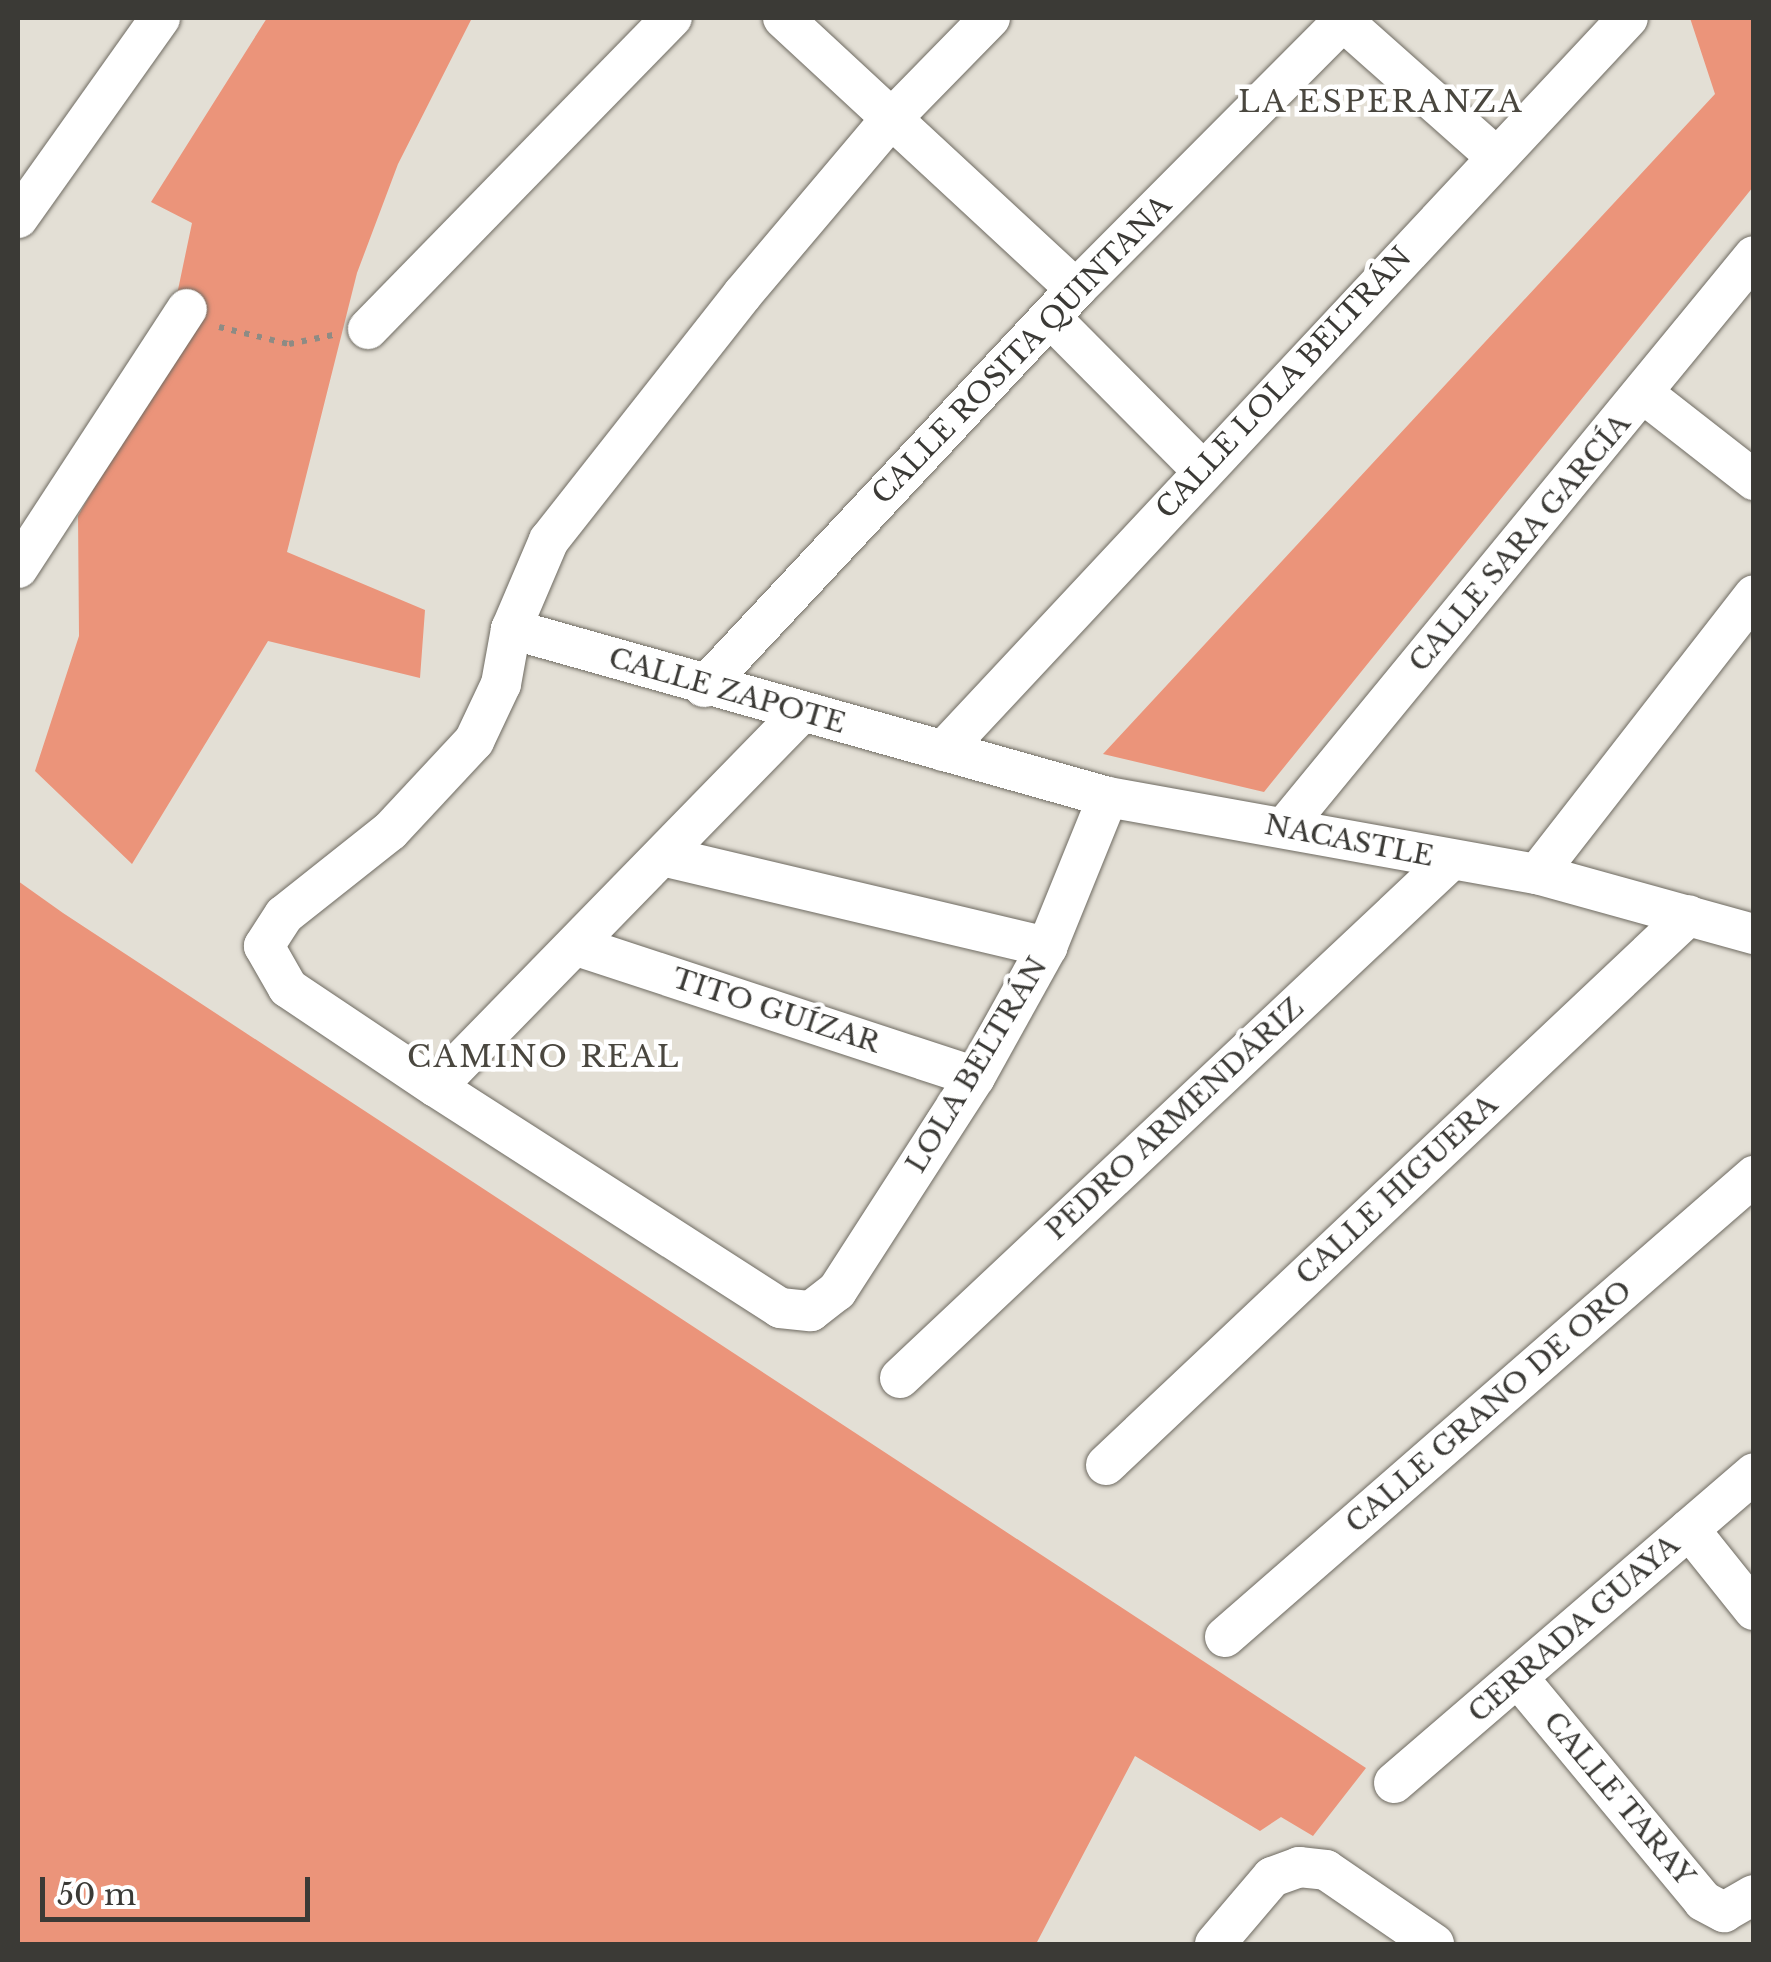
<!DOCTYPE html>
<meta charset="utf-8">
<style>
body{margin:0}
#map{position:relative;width:1771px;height:1962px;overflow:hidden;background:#e3dfd5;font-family:"Libre Baskerville",serif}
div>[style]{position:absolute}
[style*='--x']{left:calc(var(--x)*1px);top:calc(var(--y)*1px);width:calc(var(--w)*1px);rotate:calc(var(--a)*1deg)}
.green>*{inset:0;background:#eb947a}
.path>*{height:6px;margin-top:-3px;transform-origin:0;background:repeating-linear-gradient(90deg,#8e8b84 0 5px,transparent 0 13px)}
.roads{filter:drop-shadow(0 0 2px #6e6a61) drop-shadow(0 0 2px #6e6a61)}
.minor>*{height:40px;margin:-20px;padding:0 20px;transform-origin:20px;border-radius:20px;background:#fff}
span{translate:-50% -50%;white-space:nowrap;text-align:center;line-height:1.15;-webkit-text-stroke:9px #fff;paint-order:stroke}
.street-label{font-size:28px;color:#3b3a36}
.neighbourhood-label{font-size:30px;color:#4a473f;letter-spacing:2.5px}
.frame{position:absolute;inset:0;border:20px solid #3b3a36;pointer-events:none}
.scale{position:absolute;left:40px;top:1877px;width:270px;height:45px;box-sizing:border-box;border:5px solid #3b3a36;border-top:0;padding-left:12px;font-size:30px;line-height:35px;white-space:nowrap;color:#3b3a36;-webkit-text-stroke:8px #fff;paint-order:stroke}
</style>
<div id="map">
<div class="green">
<div style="clip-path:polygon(267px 18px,472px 18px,398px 164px,357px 273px,287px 552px,425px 610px,420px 678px,268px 641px,132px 864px,35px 771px,79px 636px,78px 516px,161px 371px,192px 223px,151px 202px)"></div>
<div style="clip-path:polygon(1690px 18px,1753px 18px,1753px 187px,1264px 792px,1103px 754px,1715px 94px)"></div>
<div style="clip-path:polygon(18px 881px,63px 913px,1366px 1768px,1313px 1836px,1281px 1817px,1260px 1831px,1135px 1756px,1036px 1944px,18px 1944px)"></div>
</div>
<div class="path">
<div style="--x:219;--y:327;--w:72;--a:13.7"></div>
<div style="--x:289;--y:344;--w:45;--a:-11.6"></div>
</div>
<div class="roads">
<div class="minor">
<div style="--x:783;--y:18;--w:399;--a:42.8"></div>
<div style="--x:990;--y:18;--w:144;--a:134.4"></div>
<div style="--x:889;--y:121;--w:228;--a:130.2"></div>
<div style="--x:742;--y:295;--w:312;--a:128.2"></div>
<div style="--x:549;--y:540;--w:97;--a:113.1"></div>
<div style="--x:511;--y:629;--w:56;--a:100.3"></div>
<div style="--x:501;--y:684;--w:63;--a:115.3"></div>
<div style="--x:474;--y:741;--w:123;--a:133"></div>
<div style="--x:390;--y:831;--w:135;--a:141.6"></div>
<div style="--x:284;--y:915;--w:37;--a:123"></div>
<div style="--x:264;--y:946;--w:48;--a:60.3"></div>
<div style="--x:288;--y:988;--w:178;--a:33.8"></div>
<div style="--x:436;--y:1087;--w:409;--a:32.7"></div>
<div style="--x:780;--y:1308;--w:31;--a:6"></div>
<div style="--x:811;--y:1311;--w:33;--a:-38"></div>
<div style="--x:837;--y:1291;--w:255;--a:-57.2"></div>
<div style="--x:975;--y:1077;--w:149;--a:-61"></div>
<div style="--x:1047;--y:947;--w:162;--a:-67.9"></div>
<div style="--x:1343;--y:21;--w:205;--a:41.6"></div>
<div style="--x:18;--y:218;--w:245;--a:-54.6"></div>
<div style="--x:1051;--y:318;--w:214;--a:45.2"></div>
<div style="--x:368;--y:329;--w:435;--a:-45.7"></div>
<div style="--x:1644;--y:394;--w:140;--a:38"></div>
<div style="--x:18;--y:568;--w:309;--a:-56.9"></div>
<div style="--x:511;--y:629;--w:620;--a:15.72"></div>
<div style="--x:1108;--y:797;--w:436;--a:10.2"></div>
<div style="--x:1537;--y:874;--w:225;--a:15.5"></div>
<div style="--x:704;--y:687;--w:545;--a:-46.93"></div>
<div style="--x:1076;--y:289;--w:383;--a:-45.1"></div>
<div style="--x:943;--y:751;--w:1003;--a:-46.94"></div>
<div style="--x:1284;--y:828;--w:740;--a:-50.59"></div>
<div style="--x:662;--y:856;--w:396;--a:13.3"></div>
<div style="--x:1537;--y:874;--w:353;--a:-52.1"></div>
<div style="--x:577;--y:946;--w:419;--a:18.2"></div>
<div style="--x:436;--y:1087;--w:524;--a:-45.7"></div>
<div style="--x:900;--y:1378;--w:755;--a:-43.23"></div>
<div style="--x:1106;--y:1465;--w:801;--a:-43.33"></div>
<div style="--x:1689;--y:1529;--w:104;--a:51.3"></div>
<div style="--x:1225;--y:1637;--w:702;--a:-41.07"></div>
<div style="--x:1519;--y:1679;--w:288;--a:50.3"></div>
<div style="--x:1703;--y:1901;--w:24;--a:28"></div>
<div style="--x:1724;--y:1912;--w:34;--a:-30"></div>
<div style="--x:1394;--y:1783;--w:475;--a:-40.7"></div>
<div style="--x:1215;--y:1944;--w:88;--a:-49.6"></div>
<div style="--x:1272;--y:1877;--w:29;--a:-20"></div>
<div style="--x:1299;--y:1867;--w:27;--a:6"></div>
<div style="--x:1326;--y:1870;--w:131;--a:34.4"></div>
</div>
</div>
<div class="street-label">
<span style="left:1022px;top:350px;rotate:-46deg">CALLE ROSITA QUINTANA</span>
<span style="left:1284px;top:383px;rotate:-47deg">CALLE LOLA BELTRÁN</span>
<span style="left:1520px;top:543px;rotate:-50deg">CALLE SARA GARCÍA</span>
<span style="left:727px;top:691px;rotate:16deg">CALLE ZAPOTE</span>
<span style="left:1349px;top:841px;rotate:11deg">NACASTLE</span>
<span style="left:776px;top:1011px;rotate:18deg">TITO GUÍZAR</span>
<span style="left:977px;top:1065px;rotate:-59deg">LOLA BELTRÁN</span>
<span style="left:1175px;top:1119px;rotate:-43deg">PEDRO ARMENDÁRIZ</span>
<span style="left:1397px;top:1190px;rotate:-43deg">CALLE HIGUERA</span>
<span style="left:1489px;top:1407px;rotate:-41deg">CALLE GRANO DE ORO</span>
<span style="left:1574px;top:1629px;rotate:-41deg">CERRADA GUAYA</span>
<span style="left:1619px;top:1799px;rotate:50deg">CALLE TARAY</span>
</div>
<div class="neighbourhood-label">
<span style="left:1381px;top:102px">LA ESPERANZA</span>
<span style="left:544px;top:1057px">CAMINO REAL</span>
</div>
<div class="frame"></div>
<div class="scale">50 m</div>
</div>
